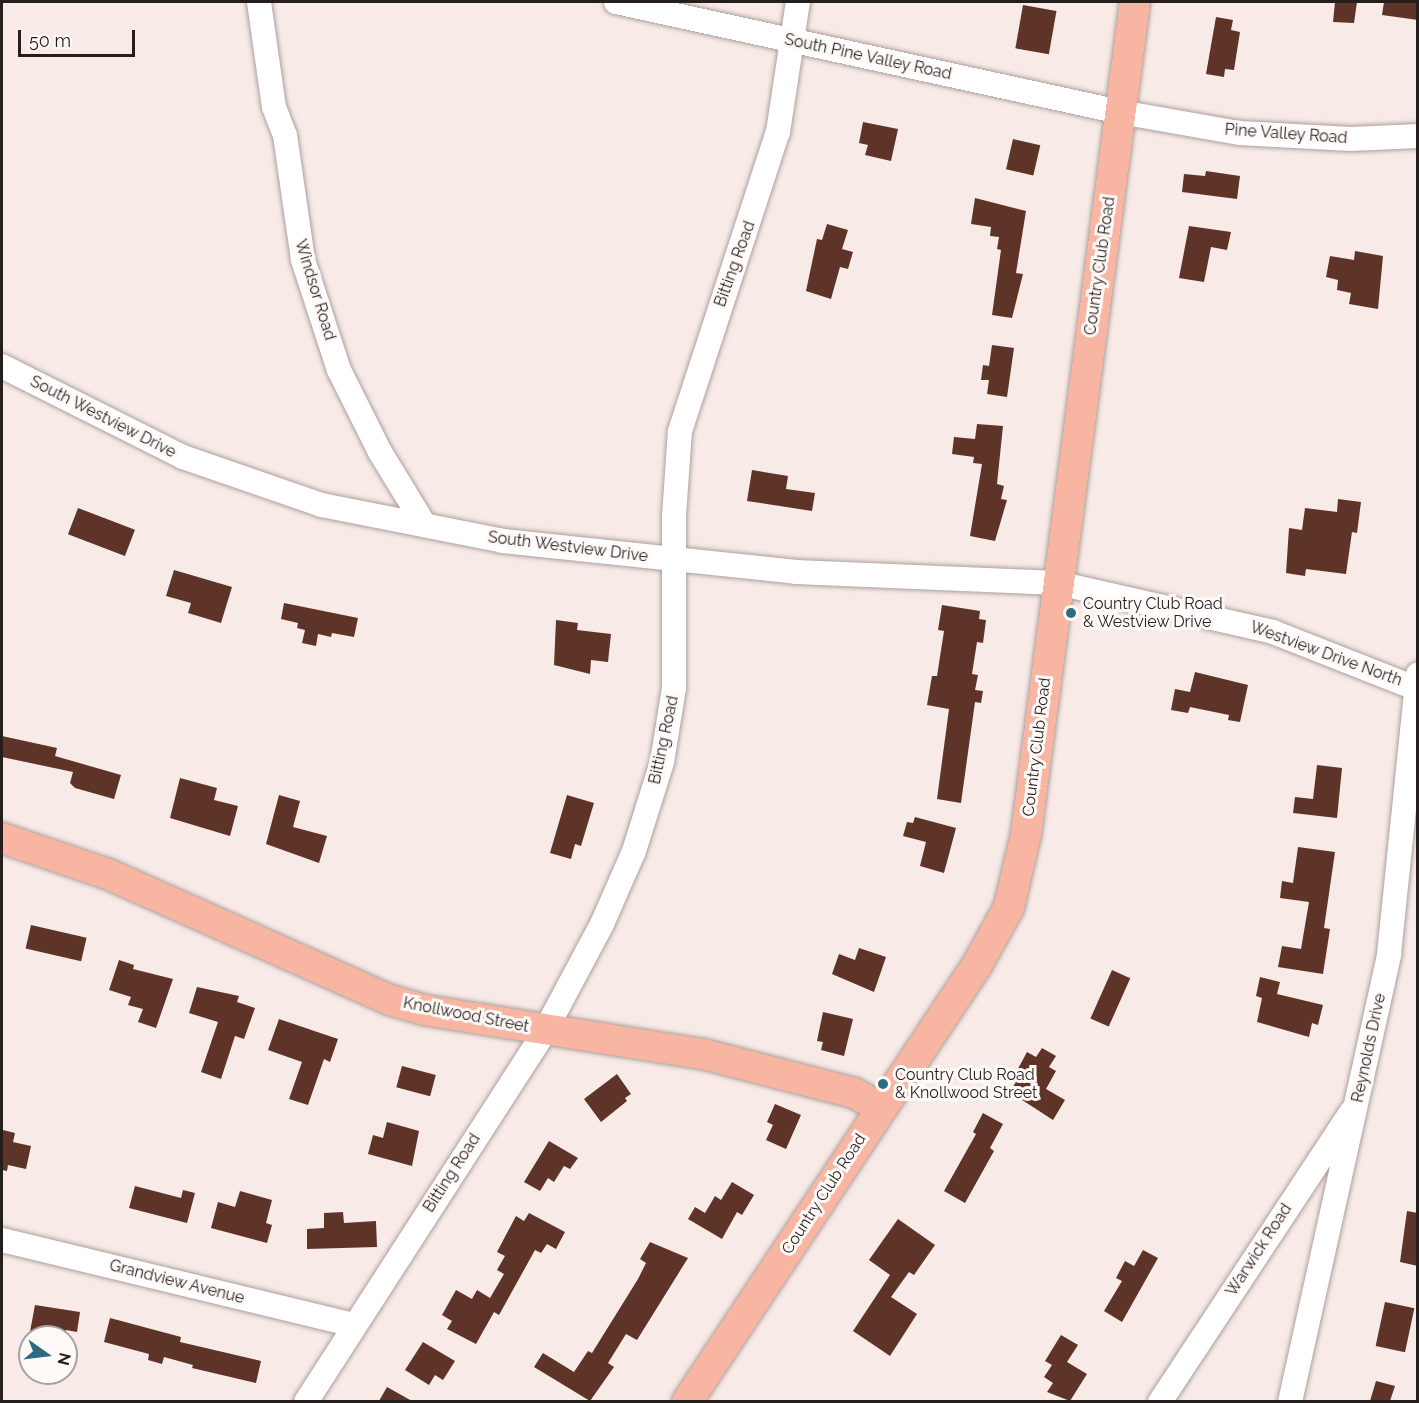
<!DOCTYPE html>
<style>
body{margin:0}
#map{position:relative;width:1419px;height:1403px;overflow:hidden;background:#f8eae6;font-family:Raleway,sans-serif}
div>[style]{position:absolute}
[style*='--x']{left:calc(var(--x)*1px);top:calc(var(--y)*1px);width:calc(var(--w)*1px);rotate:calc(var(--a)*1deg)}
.building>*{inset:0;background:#5f3428;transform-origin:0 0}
.roads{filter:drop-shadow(0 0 2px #ada09d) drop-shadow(0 0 2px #ada09d)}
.minor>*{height:24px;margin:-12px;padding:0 12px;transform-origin:12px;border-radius:12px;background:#fff}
.major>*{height:30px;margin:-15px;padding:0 15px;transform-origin:15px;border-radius:15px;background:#f8b5a2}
.dots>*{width:16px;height:16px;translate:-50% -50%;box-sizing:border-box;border:3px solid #fff9f8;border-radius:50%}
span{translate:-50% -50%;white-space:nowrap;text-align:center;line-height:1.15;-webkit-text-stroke:6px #fff9f8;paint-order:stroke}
.street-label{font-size:16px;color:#241f1d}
.poi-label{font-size:16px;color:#241f1d}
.left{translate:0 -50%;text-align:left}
.frame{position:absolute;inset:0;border:3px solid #241f1d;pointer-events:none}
.north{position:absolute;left:18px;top:1325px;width:60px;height:60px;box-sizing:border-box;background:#fff9f8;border:2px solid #a7a2a0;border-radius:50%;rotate:104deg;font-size:16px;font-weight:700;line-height:24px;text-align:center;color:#241f1d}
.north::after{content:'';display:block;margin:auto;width:21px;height:27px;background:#2d6b81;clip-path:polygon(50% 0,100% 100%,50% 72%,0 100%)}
.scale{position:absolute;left:18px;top:30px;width:117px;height:27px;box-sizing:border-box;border:3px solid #241f1d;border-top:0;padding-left:8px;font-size:18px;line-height:21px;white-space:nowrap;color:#241f1d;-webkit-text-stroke:4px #fff9f8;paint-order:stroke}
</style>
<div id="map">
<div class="building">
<div style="clip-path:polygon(1335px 2px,1357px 2px,1354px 23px,1333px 22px)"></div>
<div style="clip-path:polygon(1384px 2px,1418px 2px,1418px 20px,1382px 15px)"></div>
<div style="left:1023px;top:5px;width:34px;height:44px;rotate:10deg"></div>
<div style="clip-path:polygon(1216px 17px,1233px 20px,1231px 30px,1240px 32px,1234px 70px,1225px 69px,1224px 77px,1206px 74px)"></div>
<div style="clip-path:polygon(863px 122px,898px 129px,891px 161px,865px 155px,868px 145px,859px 143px)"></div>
<div style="left:1013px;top:139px;width:28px;height:31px;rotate:13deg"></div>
<div style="clip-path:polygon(1206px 171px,1240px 176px,1237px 199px,1182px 192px,1184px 174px,1205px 176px)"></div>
<div style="clip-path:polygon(975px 198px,1026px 211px,1016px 273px,1023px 274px,1012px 318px,992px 315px,1001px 250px,997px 249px,999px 237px,990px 236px,991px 227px,971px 224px)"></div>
<div style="clip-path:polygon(827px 224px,848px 230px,842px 249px,853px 252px,848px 269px,840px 267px,831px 299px,806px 291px,817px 239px,822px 240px)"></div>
<div style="clip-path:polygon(1189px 226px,1231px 232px,1227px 250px,1211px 247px,1204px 282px,1179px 278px)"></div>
<div style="clip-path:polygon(1355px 251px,1383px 256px,1378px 309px,1349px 304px,1351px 293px,1337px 290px,1338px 280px,1326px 277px,1330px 256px,1354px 260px)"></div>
<div style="clip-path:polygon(992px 345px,1014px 348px,1007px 397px,987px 394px,989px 380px,981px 380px,983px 365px,989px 366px)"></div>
<div style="clip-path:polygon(977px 424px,1003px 426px,997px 484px,1004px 486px,1001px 499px,1007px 500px,995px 541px,970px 536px,982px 464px,973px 463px,974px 457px,952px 454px,954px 437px,975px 439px)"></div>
<div style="clip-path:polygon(752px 470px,788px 476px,786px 489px,815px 493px,812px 511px,747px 501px)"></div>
<div style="clip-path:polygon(1338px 499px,1361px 502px,1357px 533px,1352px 532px,1346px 574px,1306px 569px,1305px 576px,1286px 573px,1289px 528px,1302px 530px,1305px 508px,1337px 512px)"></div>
<div style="left:78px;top:508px;width:61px;height:28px;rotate:21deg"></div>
<div style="clip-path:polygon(174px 570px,232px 587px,221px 623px,188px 613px,191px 603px,166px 596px)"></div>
<div style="clip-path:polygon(284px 603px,358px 618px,354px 637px,332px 633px,331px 637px,318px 634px,316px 646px,302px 643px,305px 630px,297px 628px,298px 623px,281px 619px)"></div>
<div style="clip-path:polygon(942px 605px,980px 611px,979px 619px,986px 620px,983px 643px,977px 642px,972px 674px,978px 675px,975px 690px,983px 691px,981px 703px,975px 702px,961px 803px,937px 799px,949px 709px,927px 705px,932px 676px,937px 676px,944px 631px,938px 630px)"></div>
<div style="clip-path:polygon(556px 620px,578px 623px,577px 630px,611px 634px,608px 662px,591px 660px,590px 674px,554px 665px)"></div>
<div style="clip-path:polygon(1195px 672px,1248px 685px,1240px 722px,1228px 720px,1229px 715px,1190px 707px,1188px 713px,1171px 710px,1175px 689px,1190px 692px)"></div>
<div style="clip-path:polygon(2px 736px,57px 748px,55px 756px,121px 775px,114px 799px,75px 788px,70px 783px,73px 772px,2px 757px)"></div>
<div style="clip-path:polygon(1317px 765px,1342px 768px,1337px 818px,1293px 813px,1295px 797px,1313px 799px)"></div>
<div style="clip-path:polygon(180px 778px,217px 788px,214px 800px,238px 806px,230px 836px,170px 818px)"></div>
<div style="clip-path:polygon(279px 795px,300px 801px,293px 827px,327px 836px,319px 863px,266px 844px)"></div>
<div style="clip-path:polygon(567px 795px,594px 803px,581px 846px,575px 844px,571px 859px,550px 853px)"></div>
<div style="clip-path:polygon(915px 817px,956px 828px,944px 873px,920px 866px,926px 842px,903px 836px,907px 822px,913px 823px)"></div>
<div style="clip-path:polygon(1298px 847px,1335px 852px,1324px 928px,1330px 929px,1323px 974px,1278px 967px,1282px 946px,1301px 949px,1309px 902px,1280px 898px,1282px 881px,1293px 883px)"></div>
<div style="left:31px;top:925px;width:57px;height:24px;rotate:13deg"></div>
<div style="clip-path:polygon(859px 948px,886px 957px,874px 992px,832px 974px,839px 954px,855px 960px)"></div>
<div style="clip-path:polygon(119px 960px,134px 965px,133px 969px,173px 979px,156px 1028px,138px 1022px,143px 1009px,128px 1005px,131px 997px,109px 990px)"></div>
<div style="left:1112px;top:970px;width:20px;height:53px;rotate:24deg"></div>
<div style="clip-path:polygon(1260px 977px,1280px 982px,1277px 994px,1323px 1005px,1318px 1025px,1312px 1023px,1309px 1037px,1257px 1022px,1262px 998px,1256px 996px)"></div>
<div style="clip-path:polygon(197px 987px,239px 996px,237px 1002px,255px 1008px,244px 1039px,235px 1036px,221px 1079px,201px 1072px,218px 1022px,189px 1013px)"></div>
<div style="clip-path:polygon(823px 1012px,853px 1019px,844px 1056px,821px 1050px,823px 1042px,817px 1041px)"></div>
<div style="clip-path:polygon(279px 1019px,338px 1039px,330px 1062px,324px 1059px,308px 1105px,289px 1099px,302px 1062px,268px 1050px)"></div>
<div style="clip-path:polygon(1042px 1048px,1056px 1056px,1049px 1067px,1056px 1071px,1046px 1089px,1065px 1100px,1053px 1120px,1010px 1092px,1017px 1080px,1013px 1078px,1027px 1052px,1036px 1057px)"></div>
<div style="left:402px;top:1066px;width:35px;height:22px;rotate:15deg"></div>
<div style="clip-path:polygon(617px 1074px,631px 1094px,625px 1098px,627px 1101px,601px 1122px,584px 1099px)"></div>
<div style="clip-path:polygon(775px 1104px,801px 1115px,786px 1149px,766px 1140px,773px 1125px,767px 1122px)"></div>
<div style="clip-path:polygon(983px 1113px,1003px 1124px,990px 1148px,994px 1151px,965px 1203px,944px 1191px,976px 1134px,973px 1132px)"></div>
<div style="clip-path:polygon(387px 1122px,419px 1131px,412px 1166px,368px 1154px,373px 1135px,383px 1138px)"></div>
<div style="clip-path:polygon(3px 1130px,15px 1133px,13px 1142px,31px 1146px,26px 1169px,8px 1165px,7px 1171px,2px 1170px)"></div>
<div style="clip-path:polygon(549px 1141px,578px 1158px,570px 1169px,564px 1166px,554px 1182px,548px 1178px,540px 1191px,524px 1182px)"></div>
<div style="clip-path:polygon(732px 1182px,754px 1195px,742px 1215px,737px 1212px,722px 1239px,688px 1219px,695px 1207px,705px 1213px,715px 1196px,721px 1200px)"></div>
<div style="clip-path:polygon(135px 1186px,181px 1198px,183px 1190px,195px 1193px,187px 1223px,129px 1208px)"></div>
<div style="clip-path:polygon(240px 1191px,272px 1200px,266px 1223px,272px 1225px,267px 1243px,211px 1228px,218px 1202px,235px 1207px)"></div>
<div style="clip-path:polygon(1407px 1211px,1418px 1213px,1418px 1266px,1400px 1262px)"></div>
<div style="clip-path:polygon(343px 1212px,344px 1223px,376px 1221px,377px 1247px,307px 1249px,307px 1229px,324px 1228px,324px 1213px)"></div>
<div style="clip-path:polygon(529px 1213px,565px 1232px,556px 1249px,547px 1244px,541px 1253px,535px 1250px,499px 1315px,494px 1312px,476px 1344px,447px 1329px,452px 1321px,442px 1315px,456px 1290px,472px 1299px,477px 1290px,490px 1298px,504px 1274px,497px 1270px,505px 1256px,497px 1252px,516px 1216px,524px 1221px)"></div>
<div style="clip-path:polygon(898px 1219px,935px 1245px,914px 1275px,909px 1272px,891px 1297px,917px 1314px,890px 1356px,853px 1331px,890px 1275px,869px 1260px)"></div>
<div style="clip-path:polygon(650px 1242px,688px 1258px,637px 1340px,626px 1334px,608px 1363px,614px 1367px,590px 1401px,534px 1367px,543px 1353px,574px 1372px,588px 1351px,592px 1353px,638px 1279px,646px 1263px,640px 1259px)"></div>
<div style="clip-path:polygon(1143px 1250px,1158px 1258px,1122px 1322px,1104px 1311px,1122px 1281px,1116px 1278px,1125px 1261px,1134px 1266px)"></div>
<div style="left:1385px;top:1302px;width:30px;height:45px;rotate:12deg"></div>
<div style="clip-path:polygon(35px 1305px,80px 1312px,77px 1332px,66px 1330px,65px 1337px,29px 1337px)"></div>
<div style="clip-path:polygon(110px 1318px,181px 1337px,180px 1342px,261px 1361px,256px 1383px,192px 1368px,193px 1365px,164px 1357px,162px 1364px,148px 1360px,149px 1354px,104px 1342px)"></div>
<div style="clip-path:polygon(1061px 1335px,1078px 1345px,1067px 1362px,1087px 1374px,1070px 1401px,1047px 1392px,1053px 1383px,1044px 1377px,1052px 1365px,1045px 1361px)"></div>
<div style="clip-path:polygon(423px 1342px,455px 1361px,443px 1380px,435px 1375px,429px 1385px,405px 1370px)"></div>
<div style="clip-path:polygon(1376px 1381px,1395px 1386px,1390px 1401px,1370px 1401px)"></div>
<div style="clip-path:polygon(387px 1387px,412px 1401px,379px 1401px)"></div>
</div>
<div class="roads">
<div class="minor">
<div style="--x:259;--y:2;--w:106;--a:81.9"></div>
<div style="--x:274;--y:107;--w:30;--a:69"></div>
<div style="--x:285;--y:135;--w:126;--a:81.8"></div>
<div style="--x:303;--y:260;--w:116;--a:71.9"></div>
<div style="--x:339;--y:370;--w:92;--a:63.4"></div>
<div style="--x:380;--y:452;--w:84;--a:58.6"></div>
<div style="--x:616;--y:2;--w:516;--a:12.31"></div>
<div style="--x:1120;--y:112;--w:121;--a:10"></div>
<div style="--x:1239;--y:133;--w:112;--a:3.1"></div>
<div style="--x:1351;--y:139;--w:67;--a:-2.6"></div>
<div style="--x:2;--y:366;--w:203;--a:26.7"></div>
<div style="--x:183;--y:457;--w:147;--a:19.1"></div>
<div style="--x:322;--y:505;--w:185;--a:11.2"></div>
<div style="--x:503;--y:541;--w:295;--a:6"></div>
<div style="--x:796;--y:572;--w:262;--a:2.4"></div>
<div style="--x:1058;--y:583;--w:221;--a:12.8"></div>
<div style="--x:1273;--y:632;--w:156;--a:21.5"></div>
<div style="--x:2;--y:1240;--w:361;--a:13.6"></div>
<div style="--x:306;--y:1402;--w:444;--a:-57.2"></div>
<div style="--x:546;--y:1029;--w:119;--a:-61.9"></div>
<div style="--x:602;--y:924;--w:80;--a:-66.3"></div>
<div style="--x:634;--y:851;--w:93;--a:-72.5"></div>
<div style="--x:662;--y:762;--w:75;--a:-80.8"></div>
<div style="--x:674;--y:688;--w:172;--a:-90"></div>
<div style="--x:674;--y:516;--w:85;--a:-86"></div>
<div style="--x:680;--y:431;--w:315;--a:-71.9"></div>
<div style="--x:778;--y:132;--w:132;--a:-81.3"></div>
<div style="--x:1160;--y:1402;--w:347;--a:-56.6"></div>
<div style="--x:1290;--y:1402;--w:459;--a:-77.5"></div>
<div style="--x:1389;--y:954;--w:281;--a:-84.1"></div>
</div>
<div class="major">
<div style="--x:2;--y:838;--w:112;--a:18.8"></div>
<div style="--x:108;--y:874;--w:309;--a:24.1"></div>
<div style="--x:390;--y:1000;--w:35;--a:16"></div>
<div style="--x:424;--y:1010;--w:282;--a:9"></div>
<div style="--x:703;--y:1054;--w:156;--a:14.5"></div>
<div style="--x:854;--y:1093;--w:31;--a:29"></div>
<div style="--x:687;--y:1402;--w:524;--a:-56.43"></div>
<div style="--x:977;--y:965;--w:66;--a:-61.1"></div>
<div style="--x:1009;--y:907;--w:75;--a:-76.9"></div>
<div style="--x:1026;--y:834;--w:839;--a:-82.54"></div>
</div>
</div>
<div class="dots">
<div style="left:1071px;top:613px;background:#2d6b81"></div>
<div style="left:883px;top:1084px;background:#2d6b81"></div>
</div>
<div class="street-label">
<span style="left:868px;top:57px;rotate:12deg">South Pine Valley Road</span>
<span style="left:1286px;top:134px;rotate:4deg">Pine Valley Road</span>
<span style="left:735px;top:264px;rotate:-70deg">Bitting Road</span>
<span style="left:1100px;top:266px;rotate:-82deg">Country Club Road</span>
<span style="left:315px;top:290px;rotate:73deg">Windsor Road</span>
<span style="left:103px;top:417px;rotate:27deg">South Westview Drive</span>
<span style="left:568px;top:547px;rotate:7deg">South Westview Drive</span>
<span style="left:1326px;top:654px;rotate:20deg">Westview Drive North</span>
<span style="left:664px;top:740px;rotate:-78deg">Bitting Road</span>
<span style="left:1037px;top:747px;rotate:-83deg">Country Club Road</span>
<span style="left:466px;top:1015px;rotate:11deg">Knollwood Street</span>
<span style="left:1369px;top:1048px;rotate:-78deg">Reynolds Drive</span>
<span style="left:452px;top:1173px;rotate:-57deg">Bitting Road</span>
<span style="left:824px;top:1194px;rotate:-57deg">Country Club Road</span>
<span style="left:1259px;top:1250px;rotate:-57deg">Warwick Road</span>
<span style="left:177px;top:1282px;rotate:14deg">Grandview Avenue</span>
</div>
<div class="poi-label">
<span class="left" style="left:1083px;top:613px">Country Club Road<br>&amp; Westview Drive</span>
<span class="left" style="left:895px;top:1084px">Country Club Road<br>&amp; Knollwood Street</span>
</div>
<div class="frame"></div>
<div class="north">N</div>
<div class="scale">50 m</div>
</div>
